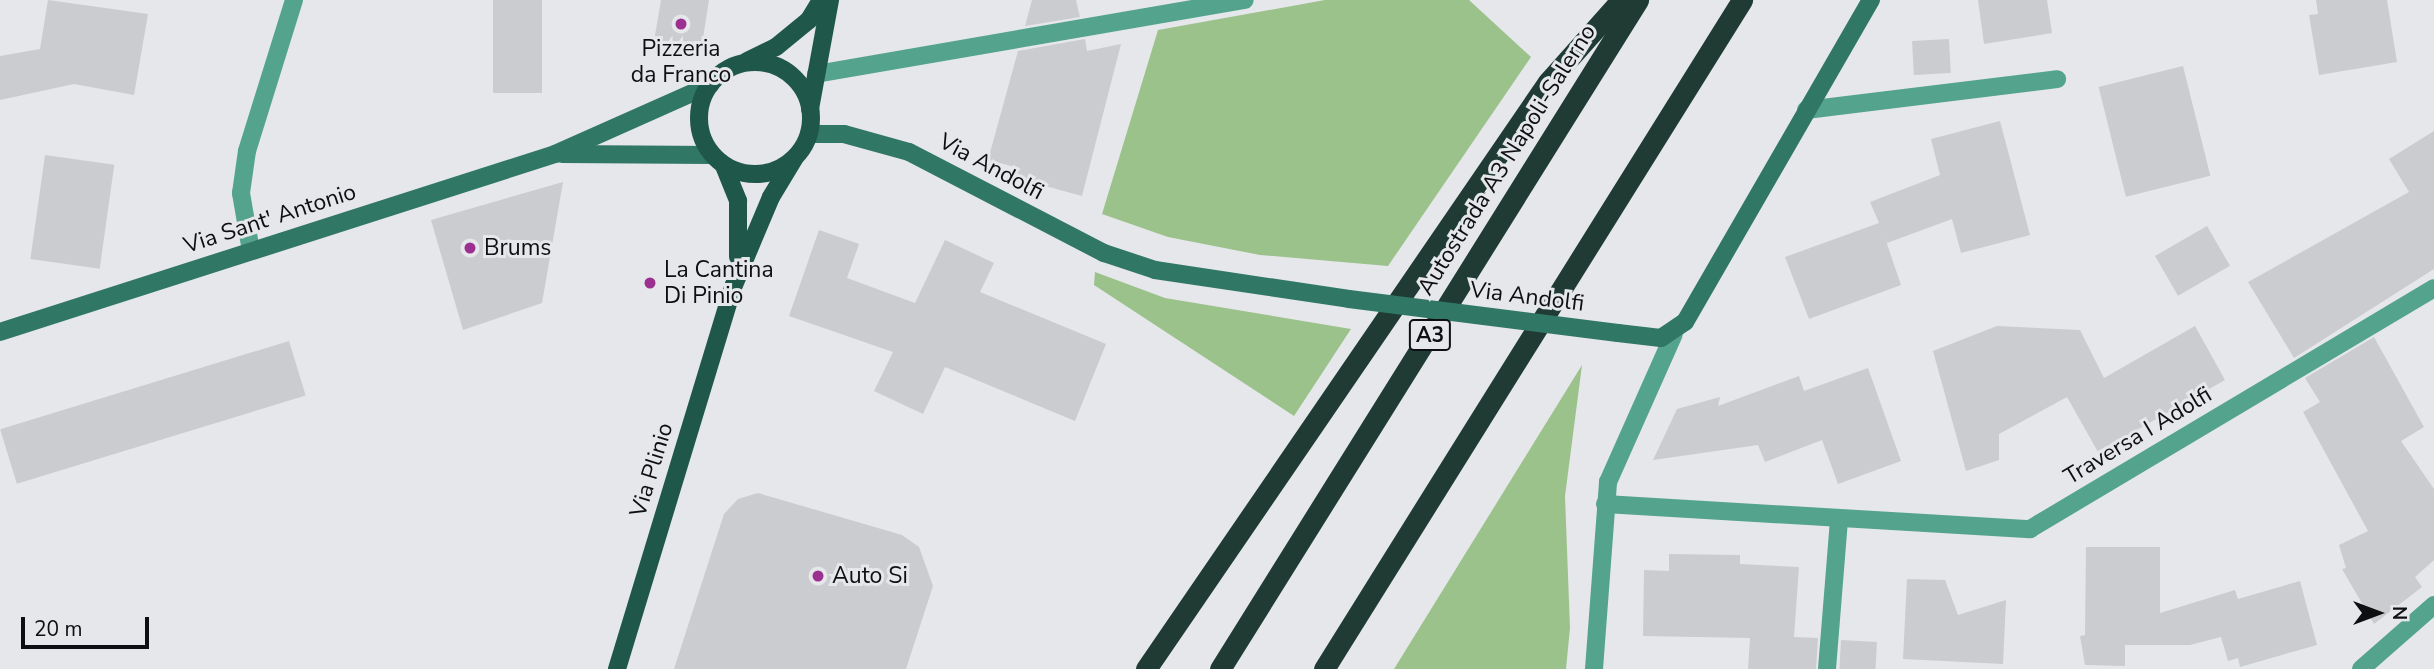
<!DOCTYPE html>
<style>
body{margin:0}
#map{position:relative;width:2434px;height:669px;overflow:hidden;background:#e5e7ea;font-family:"Nunito Sans",sans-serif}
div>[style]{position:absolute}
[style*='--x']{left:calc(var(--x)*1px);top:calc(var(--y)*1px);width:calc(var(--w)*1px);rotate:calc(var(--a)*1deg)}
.green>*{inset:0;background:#9cc28c}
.building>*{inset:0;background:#cbcccf;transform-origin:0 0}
.lane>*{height:18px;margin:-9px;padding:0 9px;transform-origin:9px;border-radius:9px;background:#54a38d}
.street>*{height:18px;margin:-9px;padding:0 9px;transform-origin:9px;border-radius:9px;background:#54a38d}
.secondary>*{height:18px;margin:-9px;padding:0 9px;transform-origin:9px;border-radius:9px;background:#317765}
.primary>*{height:18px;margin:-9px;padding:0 9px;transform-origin:9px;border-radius:9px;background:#1f584a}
.primary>.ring{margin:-9px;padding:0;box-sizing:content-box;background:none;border:18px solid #1f584a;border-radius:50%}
.highway>*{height:21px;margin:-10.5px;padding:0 10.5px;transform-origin:10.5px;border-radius:10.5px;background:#1f3b33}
.secondary-bridge>*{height:18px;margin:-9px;padding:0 9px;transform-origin:9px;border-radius:9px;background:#317765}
.dots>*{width:19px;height:19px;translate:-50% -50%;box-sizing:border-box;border:4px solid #e5e7ea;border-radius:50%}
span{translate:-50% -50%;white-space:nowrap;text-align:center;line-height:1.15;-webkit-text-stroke:6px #e5e7ea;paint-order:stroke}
.shield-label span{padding:2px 5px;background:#e5e7ea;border:2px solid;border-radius:5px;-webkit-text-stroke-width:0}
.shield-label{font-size:21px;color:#0e0f10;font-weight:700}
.poi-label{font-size:23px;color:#0e0f10}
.left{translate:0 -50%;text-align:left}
.street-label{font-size:23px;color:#0e0f10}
.north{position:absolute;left:2343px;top:578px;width:70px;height:70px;-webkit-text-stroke:5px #e5e7ea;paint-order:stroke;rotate:90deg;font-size:19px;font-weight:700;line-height:28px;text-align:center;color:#0e0f10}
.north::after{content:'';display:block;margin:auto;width:24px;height:32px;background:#0e0f10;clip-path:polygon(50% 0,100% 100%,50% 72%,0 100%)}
.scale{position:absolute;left:21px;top:617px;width:128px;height:32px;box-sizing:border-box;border:4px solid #0e0f10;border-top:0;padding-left:9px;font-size:21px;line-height:24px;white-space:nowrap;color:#0e0f10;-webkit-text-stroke:5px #e5e7ea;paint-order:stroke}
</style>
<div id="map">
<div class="green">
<div style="clip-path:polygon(1325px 0,1469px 0,1531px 57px,1388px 266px,1260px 255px,1168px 237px,1102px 214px,1158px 30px)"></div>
<div style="clip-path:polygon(1095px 272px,1165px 298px,1351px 329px,1294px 416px,1094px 285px)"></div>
<div style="clip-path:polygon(1582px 365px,1565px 496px,1570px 628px,1566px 669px,1394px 669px)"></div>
</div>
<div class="building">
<div style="clip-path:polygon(48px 0,148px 14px,134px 95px,74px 84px,0 100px,0 56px,40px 49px)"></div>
<div style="left:493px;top:0;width:49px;height:93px"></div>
<div style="clip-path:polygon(661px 0,709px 0,701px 51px,653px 47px)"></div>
<div style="clip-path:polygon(1032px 0,1076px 0,1080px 17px,1025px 26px)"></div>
<div style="clip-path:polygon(1978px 0,2047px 0,2052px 33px,1984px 44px)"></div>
<div style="clip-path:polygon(2316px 0,2387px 0,2397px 62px,2319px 75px,2309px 15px,2318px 14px)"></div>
<div style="clip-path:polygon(1085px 39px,1087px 51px,1121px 44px,1082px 196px,1016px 178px,1019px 168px,988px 160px,1018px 51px)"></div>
<div style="left:1949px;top:39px;width:34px;height:37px;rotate:87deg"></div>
<div style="left:2183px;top:66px;width:113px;height:87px;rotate:76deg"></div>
<div style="clip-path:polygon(2000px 121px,2030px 235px,1961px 253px,1952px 219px,1887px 243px,1884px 235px,1901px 285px,1809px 319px,1785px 257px,1879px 223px,1870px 202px,1940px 175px,1931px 139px)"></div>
<div style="clip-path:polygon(2434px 131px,2434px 269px,2294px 358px,2248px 282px,2409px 192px,2389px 159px)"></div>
<div style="left:45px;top:155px;width:70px;height:105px;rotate:8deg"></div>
<div style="clip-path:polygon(563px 182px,542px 303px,463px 330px,431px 220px)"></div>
<div style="left:2207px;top:226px;width:46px;height:60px;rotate:60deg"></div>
<div style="clip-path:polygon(819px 230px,859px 244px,847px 278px,915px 303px,945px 240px,994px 263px,980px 292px,1106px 344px,1075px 421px,945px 367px,923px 414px,874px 391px,893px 352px,789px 316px)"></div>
<div style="clip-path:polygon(1997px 326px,2080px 330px,2104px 378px,2195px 326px,2225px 380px,2098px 452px,2067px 397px,1999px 434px,1999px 460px,1966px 471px,1933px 351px)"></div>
<div style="clip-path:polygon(2374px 337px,2424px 427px,2401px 441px,2434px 489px,2434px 560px,2415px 577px,2422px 587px,2374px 624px,2342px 569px,2346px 568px,2339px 545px,2368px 531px,2303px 412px,2320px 402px,2305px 378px)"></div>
<div style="left:289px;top:341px;width:57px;height:302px;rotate:73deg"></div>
<div style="clip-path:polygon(1868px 368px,1901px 461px,1838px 484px,1822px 440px,1765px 462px,1758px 445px,1653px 460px,1677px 409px,1720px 397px,1718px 406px,1799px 376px,1804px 391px)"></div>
<div style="clip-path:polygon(758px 493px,902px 535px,919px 547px,933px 586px,906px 669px,674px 669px,724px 514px,738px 499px)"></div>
<div style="clip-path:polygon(2086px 547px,2160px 547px,2160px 613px,2235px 590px,2238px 599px,2300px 581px,2317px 645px,2240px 667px,2238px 658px,2228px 661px,2221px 637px,2190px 645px,2125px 645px,2125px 666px,2085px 665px,2080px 636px,2085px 635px)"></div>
<div style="clip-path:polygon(1669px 554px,1740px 555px,1740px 564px,1799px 567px,1794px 637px,1818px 638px,1816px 669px,1748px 669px,1750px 638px,1643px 636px,1644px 570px,1669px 571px)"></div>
<div style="clip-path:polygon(1907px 579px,1945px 580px,1958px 615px,2006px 600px,2003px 664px,1903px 659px)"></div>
<div style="left:1841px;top:640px;width:36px;height:29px;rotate:3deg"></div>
</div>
<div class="lane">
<div style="--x:1806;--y:110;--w:253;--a:-7"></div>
</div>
<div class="street">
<div style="--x:816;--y:74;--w:435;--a:-9.8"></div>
<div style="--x:251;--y:251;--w:59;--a:-99.8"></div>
<div style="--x:241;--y:193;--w:42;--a:-81.9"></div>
<div style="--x:247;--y:151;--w:158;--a:-72.7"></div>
<div style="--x:1605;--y:504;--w:426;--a:3.4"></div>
<div style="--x:2030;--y:529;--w:470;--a:-30.8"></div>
<div style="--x:1594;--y:669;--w:188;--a:-85.7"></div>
<div style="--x:1608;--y:482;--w:162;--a:-66"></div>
<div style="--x:1827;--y:669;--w:150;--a:-85.4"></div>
<div style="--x:2361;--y:669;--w:97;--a:-41.2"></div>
</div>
<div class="secondary">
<div style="--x:809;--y:134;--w:35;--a:0"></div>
<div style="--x:844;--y:134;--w:67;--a:15.5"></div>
<div style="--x:909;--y:152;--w:220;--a:27.4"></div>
<div style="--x:1104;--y:253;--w:54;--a:18.4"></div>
<div style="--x:1155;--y:270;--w:196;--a:8.5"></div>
<div style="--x:562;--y:154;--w:150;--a:0.4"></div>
<div style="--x:0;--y:332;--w:583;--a:-17.78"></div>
<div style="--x:555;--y:154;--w:170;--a:-24"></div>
<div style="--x:1618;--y:333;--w:43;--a:6.6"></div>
<div style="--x:1661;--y:338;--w:29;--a:-34"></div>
<div style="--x:1685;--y:322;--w:372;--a:-60"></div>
</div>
<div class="primary">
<div style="--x:747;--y:61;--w:32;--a:-26"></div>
<div style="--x:776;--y:47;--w:43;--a:-39.3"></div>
<div style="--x:809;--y:20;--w:23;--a:-59"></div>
<div class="ring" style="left:699px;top:62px;width:94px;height:94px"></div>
<div style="--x:810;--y:109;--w:111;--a:-79.6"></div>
<div style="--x:724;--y:166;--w:38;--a:68"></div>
<div style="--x:738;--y:201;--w:56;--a:90"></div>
<div style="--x:617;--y:669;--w:401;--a:-73.1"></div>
<div style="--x:734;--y:285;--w:95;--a:-67.2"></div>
<div style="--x:771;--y:197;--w:44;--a:-58.8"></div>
</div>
<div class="highway">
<div style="--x:1146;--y:669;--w:711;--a:-55.6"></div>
<div style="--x:1548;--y:82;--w:110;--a:-48.3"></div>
<div style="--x:1220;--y:669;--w:789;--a:-58"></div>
<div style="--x:1324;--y:669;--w:789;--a:-58"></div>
</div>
<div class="secondary-bridge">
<div style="--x:1349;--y:299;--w:271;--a:7.2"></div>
</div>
<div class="dots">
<div style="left:681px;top:24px;background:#9b3091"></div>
<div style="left:470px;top:248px;background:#9b3091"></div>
<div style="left:650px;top:283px;background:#9b3091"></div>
<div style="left:818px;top:576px;background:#9b3091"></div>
</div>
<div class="shield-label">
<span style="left:1430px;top:335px">A3</span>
</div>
<div class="poi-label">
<span style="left:681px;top:62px">Pizzeria<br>da Franco</span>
<span class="left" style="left:484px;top:248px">Brums</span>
<span class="left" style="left:664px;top:283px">La Cantina<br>Di Pinio</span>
<span class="left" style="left:832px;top:576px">Auto Si</span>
</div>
<div class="street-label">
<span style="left:1507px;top:160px;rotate:-58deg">Autostrada A3 Napoli-Salerno</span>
<span style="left:991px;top:167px;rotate:28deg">Via Andolfi</span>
<span style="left:270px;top:219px;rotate:-18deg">Via Sant' Antonio</span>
<span style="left:1527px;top:297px;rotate:7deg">Via Andolfi</span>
<span style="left:2138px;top:436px;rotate:-31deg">Traversa I Adolfi</span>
<span style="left:652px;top:470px;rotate:-73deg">Via Plinio</span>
</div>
<div class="north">N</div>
<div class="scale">20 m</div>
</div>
